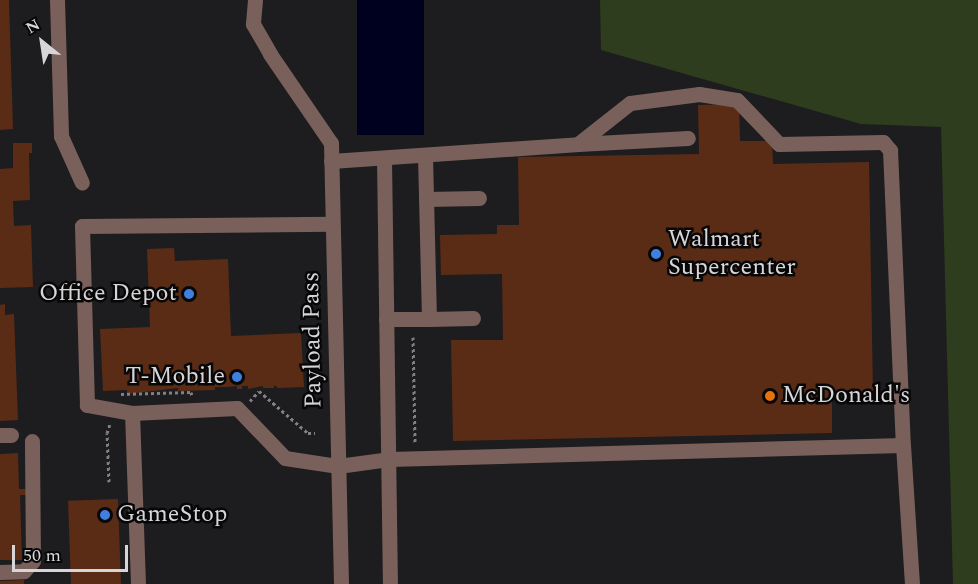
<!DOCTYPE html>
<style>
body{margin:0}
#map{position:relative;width:978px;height:584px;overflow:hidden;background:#1d1c1f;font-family:Spectral,serif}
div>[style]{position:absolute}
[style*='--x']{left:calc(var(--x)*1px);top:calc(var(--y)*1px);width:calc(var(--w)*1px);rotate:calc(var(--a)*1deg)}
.green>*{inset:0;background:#2d3d1d}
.water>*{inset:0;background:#00011f;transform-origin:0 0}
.building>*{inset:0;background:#5a2c16;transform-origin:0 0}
.path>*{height:3px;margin-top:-1.5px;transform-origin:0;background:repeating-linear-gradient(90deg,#818083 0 3px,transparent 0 6px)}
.minor>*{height:15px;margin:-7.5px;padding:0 7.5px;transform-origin:7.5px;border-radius:7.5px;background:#79605b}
.dots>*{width:16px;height:16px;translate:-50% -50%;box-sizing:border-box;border:3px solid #070708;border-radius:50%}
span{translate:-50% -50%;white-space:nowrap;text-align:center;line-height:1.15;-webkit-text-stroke:5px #070708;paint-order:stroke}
.poi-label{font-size:24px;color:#d7d5d8}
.left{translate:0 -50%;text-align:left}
.right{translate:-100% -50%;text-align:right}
.street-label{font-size:24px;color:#d7d5d8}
.north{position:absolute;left:12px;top:12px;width:60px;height:60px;-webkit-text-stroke:4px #070708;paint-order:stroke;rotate:330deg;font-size:16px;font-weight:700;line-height:24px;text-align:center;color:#d7d5d8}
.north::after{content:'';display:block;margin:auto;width:21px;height:27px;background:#d7d5d8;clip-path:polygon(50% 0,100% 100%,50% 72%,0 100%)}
.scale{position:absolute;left:12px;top:545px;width:116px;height:27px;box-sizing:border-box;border:3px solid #d7d5d8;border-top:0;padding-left:8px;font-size:18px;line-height:21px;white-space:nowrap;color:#d7d5d8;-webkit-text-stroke:4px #070708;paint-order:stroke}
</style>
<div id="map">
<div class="green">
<div style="clip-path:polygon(600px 0,978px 0,978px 584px,953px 584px,941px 127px,861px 124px,601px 50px)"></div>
</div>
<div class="water">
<div style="left:357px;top:0;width:67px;height:135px"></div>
</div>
<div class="building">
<div style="clip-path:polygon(0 0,9px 0,13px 129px,0 130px)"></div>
<div style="clip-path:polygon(739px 104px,740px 141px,772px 141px,773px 164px,869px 162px,873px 393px,832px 394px,832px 433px,453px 441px,451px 340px,503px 340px,502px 274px,441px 275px,440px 235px,497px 234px,497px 225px,519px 225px,518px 157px,699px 154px,698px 105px)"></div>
<div style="clip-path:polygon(13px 143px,32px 143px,32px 153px,29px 153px,30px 200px,13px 201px,14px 226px,31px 225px,33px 287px,0 288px,0 169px,13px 168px)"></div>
<div style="clip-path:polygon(174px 248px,175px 261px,228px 259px,231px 336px,301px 333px,304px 387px,278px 388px,274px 385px,274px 388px,263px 388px,263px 386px,248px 389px,248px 386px,242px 386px,242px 389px,237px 389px,237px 386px,228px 387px,215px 387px,215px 390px,178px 391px,178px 388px,127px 394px,127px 390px,103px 391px,100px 329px,150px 327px,147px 249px)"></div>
<div style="clip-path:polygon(5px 304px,5px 315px,14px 314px,18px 420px,0 421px,0 305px)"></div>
<div style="clip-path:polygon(18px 453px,19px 489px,29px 489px,29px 495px,20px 495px,22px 560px,0 560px,0 454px)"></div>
<div style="left:118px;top:499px;width:85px;height:50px;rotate:88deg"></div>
<div style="clip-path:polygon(24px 580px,24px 584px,0 584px,0 581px)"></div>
</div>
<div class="path">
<div style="--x:413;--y:337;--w:107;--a:88.9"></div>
<div style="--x:121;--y:394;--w:70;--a:-1.6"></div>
<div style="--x:191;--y:392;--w:4;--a:76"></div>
<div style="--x:250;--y:401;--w:13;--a:-48"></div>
<div style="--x:259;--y:391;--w:65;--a:40.6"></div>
<div style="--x:308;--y:433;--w:7;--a:0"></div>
<div style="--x:109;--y:482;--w:49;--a:-92.3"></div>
<div style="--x:107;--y:433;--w:9;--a:-72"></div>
</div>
<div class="minor">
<div style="--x:57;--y:0;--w:136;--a:88.3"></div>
<div style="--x:61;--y:136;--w:51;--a:65.9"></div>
<div style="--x:255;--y:0;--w:24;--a:95"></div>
<div style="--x:253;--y:24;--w:34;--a:60"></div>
<div style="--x:270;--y:54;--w:108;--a:55.6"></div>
<div style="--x:331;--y:143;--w:441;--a:88.7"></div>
<div style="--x:578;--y:144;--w:110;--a:-3.1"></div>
<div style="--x:384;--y:158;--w:426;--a:89.2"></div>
<div style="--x:331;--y:161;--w:248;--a:-3.9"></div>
<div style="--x:578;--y:144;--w:66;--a:-38.3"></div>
<div style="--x:630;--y:103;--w:70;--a:-7.4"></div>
<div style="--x:699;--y:94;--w:38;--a:9"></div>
<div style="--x:737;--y:100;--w:61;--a:46.3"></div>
<div style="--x:779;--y:144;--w:104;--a:-1.1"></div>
<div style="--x:883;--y:142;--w:11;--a:49"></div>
<div style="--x:890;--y:150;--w:295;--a:87.5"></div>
<div style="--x:426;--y:199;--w:53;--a:-1.1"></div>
<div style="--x:386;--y:319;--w:43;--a:0"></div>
<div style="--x:429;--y:319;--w:164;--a:-91.4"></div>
<div style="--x:429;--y:319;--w:44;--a:-1.3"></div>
<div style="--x:132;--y:413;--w:46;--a:-169.9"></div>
<div style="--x:87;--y:405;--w:179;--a:-91.6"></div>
<div style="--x:82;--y:226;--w:250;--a:-0.5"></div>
<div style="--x:0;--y:435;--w:11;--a:0"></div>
<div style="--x:0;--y:572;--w:24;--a:-2"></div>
<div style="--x:24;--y:571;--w:13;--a:-48"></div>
<div style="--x:33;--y:561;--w:120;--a:-90.5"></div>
<div style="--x:138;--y:584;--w:171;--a:-92"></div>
<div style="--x:132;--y:413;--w:105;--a:-2.7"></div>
<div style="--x:237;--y:408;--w:69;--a:46.2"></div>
<div style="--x:285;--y:458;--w:54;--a:8.6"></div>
<div style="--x:338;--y:466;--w:51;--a:-7.8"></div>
<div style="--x:389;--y:459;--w:514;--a:-1.56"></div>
<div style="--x:903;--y:445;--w:139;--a:86.3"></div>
</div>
<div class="dots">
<div style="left:656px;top:254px;background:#3f7fe0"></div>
<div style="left:189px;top:294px;background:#3f7fe0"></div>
<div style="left:237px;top:377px;background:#3f7fe0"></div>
<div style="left:770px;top:396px;background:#e8710a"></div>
<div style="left:105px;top:515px;background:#3f7fe0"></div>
</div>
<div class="poi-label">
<span class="left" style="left:668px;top:254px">Walmart<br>Supercenter</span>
<span class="right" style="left:177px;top:294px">Office Depot</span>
<span class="right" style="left:225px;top:377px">T-Mobile</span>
<span class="left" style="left:782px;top:396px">McDonald's</span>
<span class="left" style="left:117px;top:515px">GameStop</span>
</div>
<div class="street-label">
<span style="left:313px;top:340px;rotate:-91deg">Payload Pass</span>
</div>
<div class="north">N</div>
<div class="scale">50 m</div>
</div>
